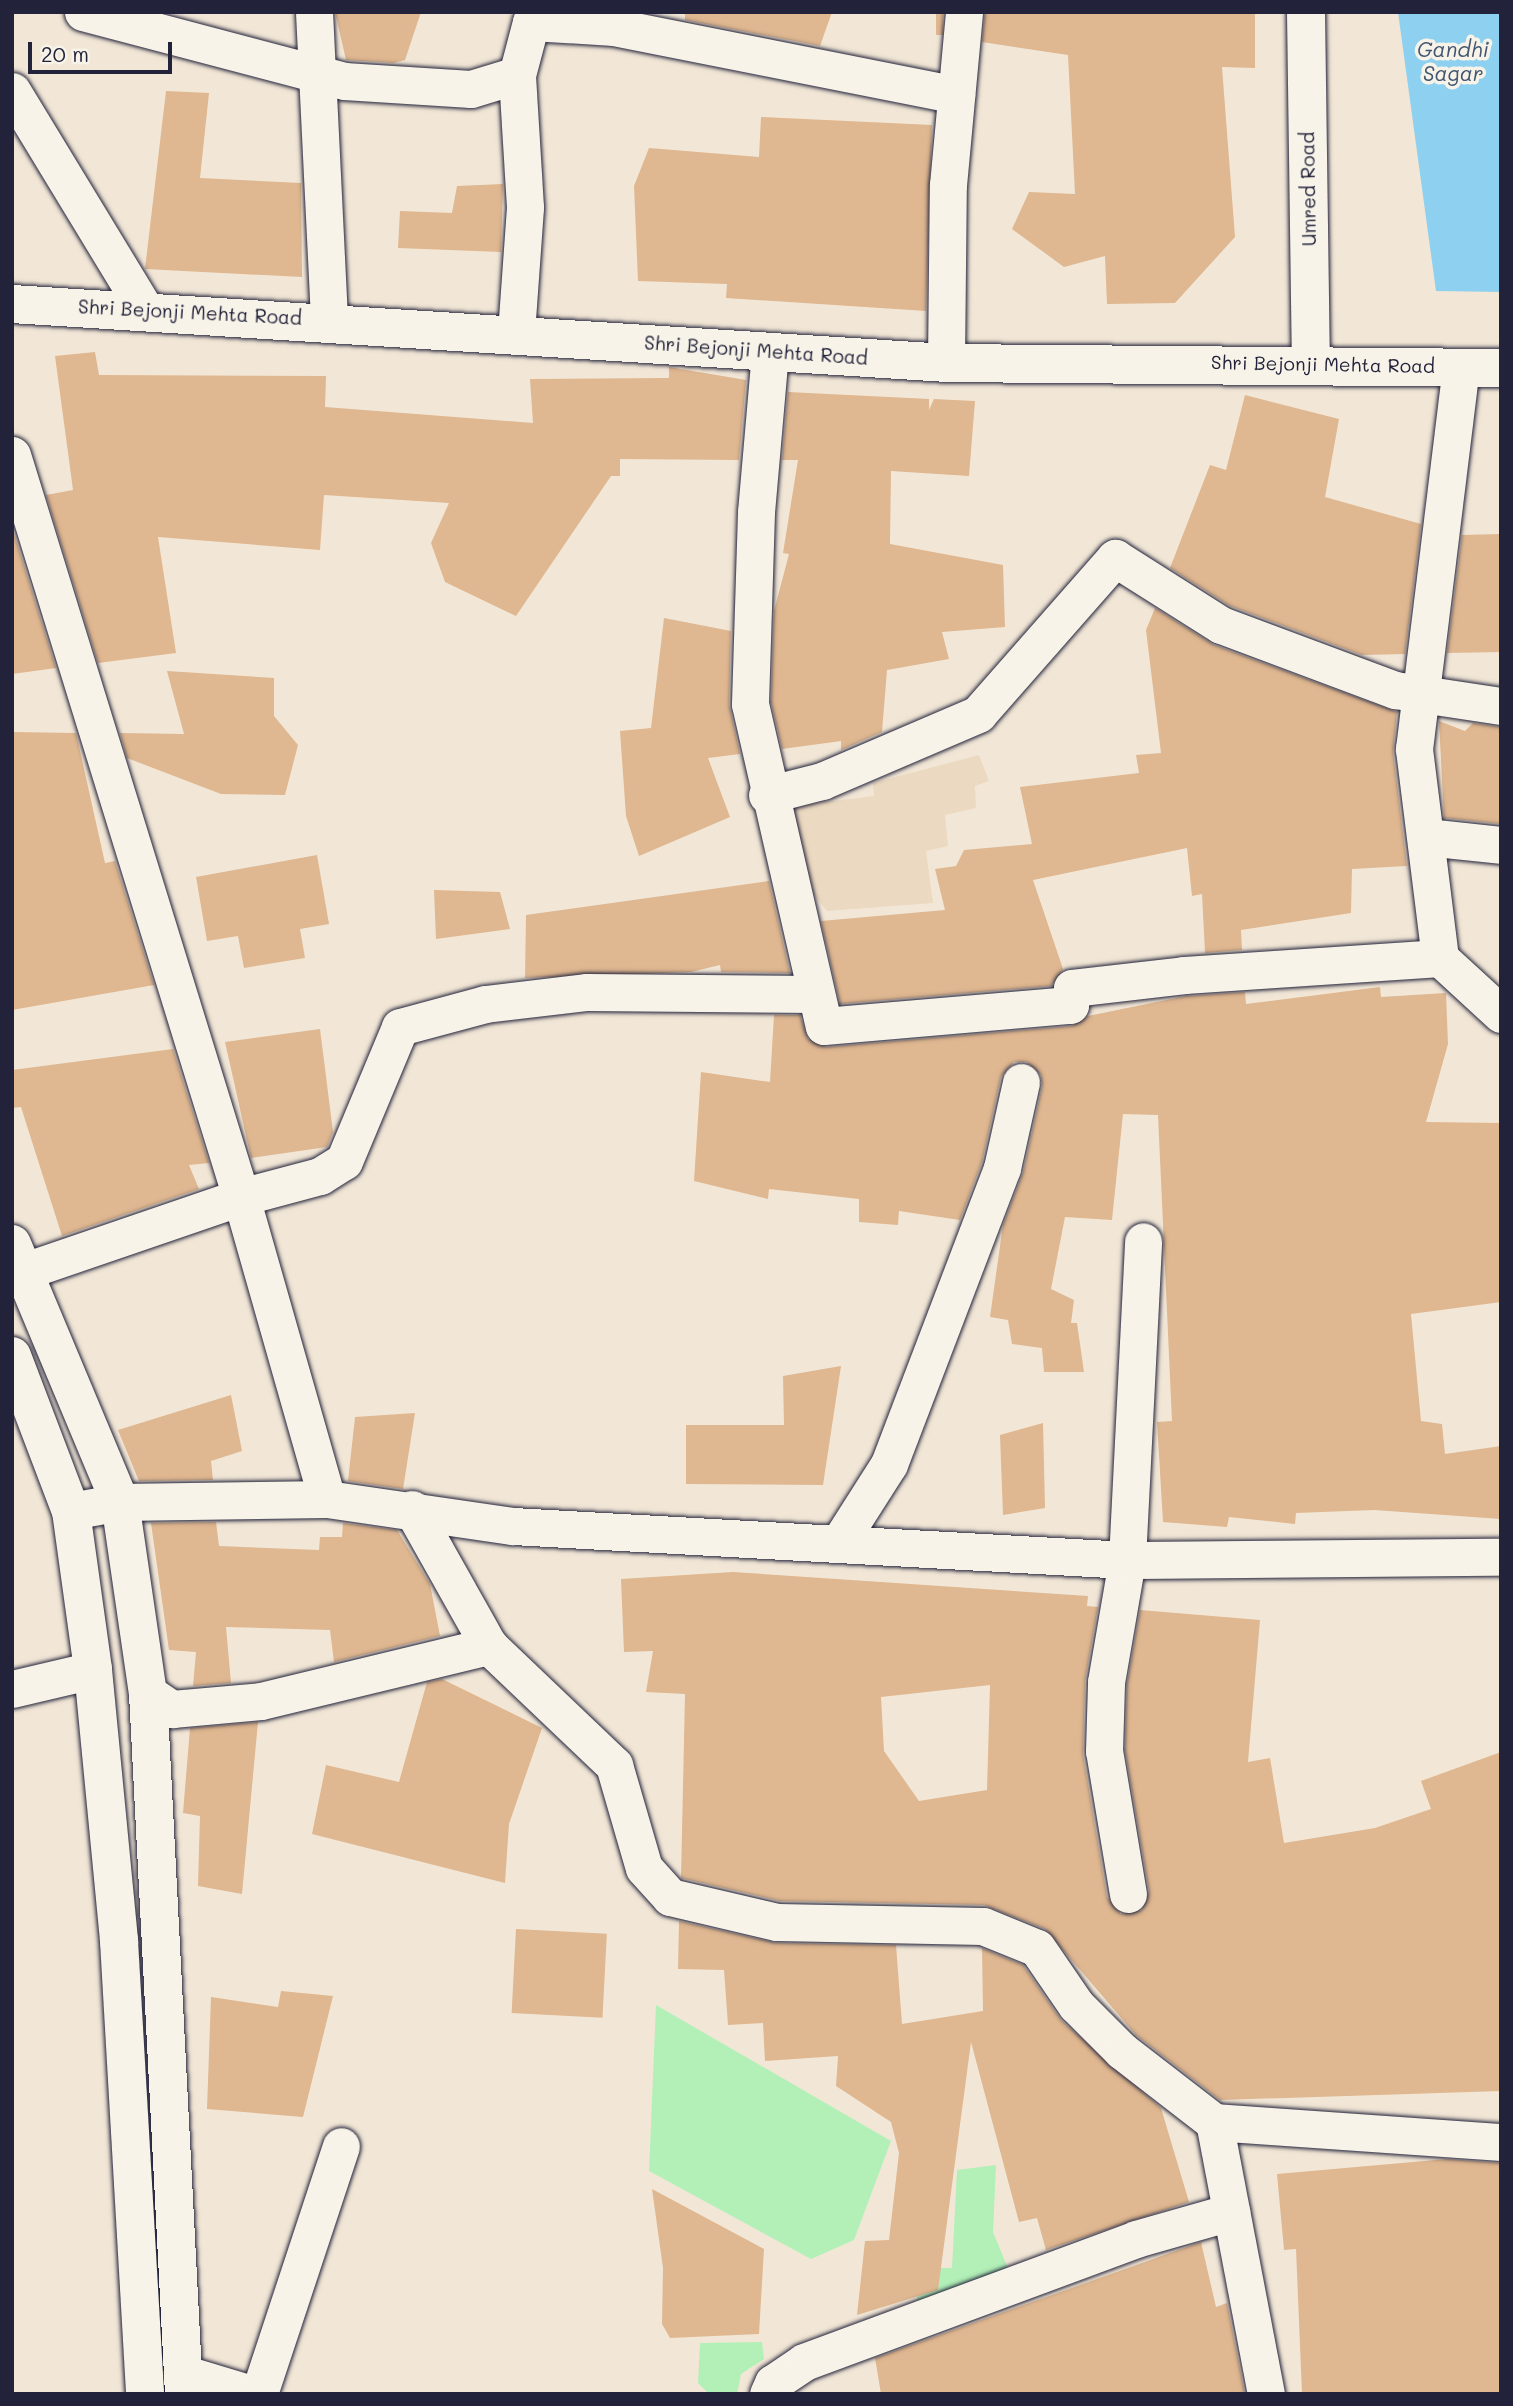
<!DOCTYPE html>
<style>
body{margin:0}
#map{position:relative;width:1513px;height:2406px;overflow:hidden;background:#f2e7d6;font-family:Mali,sans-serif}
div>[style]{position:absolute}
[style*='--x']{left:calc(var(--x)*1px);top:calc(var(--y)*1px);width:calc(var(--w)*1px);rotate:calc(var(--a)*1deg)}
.built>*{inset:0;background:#ecd9c1}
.green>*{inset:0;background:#b2f0b7}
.water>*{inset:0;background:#8ed0ef}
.building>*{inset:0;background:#dfb790;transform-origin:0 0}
.roads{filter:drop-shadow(0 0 2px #22223b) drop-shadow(0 0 2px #22223b)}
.street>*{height:37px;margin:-18.5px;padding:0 18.5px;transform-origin:18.5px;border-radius:18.5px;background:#f7f3e8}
.secondary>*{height:38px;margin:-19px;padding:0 19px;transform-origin:19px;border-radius:19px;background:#f7f3e8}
span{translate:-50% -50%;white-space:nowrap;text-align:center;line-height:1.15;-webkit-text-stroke:7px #f7f3e8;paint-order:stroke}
.street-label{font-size:19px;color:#22223b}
.water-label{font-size:21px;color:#425671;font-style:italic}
.frame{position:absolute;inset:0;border:14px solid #22223b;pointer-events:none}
.scale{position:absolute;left:28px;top:42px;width:144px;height:32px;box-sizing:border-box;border:4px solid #22223b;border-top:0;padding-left:9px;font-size:21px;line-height:24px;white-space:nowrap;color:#22223b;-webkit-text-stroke:5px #f7f3e8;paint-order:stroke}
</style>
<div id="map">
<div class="built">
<div style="clip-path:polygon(979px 755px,989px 781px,975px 786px,976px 808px,945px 815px,948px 846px,926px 851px,933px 903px,827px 911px,804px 883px,793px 806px,874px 796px,873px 783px)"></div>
</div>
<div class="green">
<div style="clip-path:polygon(656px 2005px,891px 2141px,854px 2240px,811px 2259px,649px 2171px)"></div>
<div style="clip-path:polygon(996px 2165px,993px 2232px,1009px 2271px,917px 2302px,917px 2268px,952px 2268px,957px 2170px)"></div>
<div style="clip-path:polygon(762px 2342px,764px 2359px,741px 2374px,737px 2394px,709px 2394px,698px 2383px,700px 2343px)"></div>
</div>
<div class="water">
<div style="clip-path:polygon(1398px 12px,1501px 12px,1501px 292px,1436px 291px)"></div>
</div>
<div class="building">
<div style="clip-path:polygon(335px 12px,421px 12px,405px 60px,394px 63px,346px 60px)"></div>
<div style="clip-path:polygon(685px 12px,832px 12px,820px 46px,685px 20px)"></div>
<div style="left:936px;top:12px;width:7px;height:23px"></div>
<div style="clip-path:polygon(985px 12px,1255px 12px,1255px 68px,1222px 67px,1235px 237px,1175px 303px,1107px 304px,1105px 256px,1064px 267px,1012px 229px,1029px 192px,1075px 194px,1068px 55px,982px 42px)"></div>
<div style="clip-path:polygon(166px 91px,209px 93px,200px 178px,301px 183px,302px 277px,145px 269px)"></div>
<div style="clip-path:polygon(761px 117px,932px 125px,926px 311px,726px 298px,727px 284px,638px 281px,634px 186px,649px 148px,759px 157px)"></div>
<div style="clip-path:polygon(503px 184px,501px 252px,398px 248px,400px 211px,452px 213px,457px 186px)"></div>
<div style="clip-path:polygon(95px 352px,99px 375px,326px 376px,325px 407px,533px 423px,530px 379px,669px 378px,669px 367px,746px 380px,739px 460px,620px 459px,620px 476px,611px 476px,516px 616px,445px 582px,431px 543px,449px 503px,324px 495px,320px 550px,158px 537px,176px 653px,98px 663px,46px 495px,73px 490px,55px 356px)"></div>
<div style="clip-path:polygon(788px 392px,929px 399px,929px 410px,934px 399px,975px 401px,969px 476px,891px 471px,890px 544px,1003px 565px,1005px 627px,942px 632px,949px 659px,887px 670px,882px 732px,841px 750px,841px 741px,782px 749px,771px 702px,774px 611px,789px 554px,783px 553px,798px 460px,782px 460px)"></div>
<div style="clip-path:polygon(1245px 395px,1339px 419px,1325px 497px,1421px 524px,1405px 654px,1362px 655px,1230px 606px,1170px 568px,1210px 465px,1226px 470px)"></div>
<div style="clip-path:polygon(12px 527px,56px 668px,12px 674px)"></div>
<div style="clip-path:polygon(1501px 534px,1501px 652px,1447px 653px,1462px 535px)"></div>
<div style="clip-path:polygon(1155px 608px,1214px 645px,1397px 712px,1393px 752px,1407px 866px,1352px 869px,1351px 913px,1241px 930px,1242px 950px,1205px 953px,1202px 894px,1192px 896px,1187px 848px,1033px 880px,1063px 969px,1051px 986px,840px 1004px,821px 921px,945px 910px,935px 869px,956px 866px,964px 850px,1032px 844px,1020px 787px,1139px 773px,1136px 755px,1161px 753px,1146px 630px)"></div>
<div style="clip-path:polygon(664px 618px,731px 631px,729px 704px,740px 754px,708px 758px,730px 817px,639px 856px,626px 816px,620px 731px,651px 728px)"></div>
<div style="clip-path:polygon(167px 671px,274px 678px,274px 716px,298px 745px,285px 795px,221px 794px,127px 758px,120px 733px,184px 734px)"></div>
<div style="clip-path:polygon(1439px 721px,1465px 731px,1473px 723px,1501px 727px,1501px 824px,1444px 818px)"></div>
<div style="clip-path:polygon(12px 732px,76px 733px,105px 863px,115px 861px,154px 985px,12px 1010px)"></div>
<div style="clip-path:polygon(317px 855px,329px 924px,300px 929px,305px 958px,244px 968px,238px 936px,207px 941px,196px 877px)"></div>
<div style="clip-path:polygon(769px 881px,790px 973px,721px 972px,720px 965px,691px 972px,525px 978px,526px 915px)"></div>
<div style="clip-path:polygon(434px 890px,500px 892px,510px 929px,436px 939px)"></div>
<div style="clip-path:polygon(1380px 987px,1381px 997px,1446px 993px,1448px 1044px,1426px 1122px,1501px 1123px,1501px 1302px,1411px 1314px,1421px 1421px,1442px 1424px,1445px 1454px,1501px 1446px,1501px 1519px,1374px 1510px,1296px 1513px,1295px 1524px,1229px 1517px,1227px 1527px,1163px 1522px,1157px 1422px,1172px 1421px,1158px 1115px,1123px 1114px,1112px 1220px,1065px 1217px,1051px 1289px,1074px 1300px,1071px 1323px,1077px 1323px,1084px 1372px,1044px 1372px,1042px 1348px,1012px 1344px,1008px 1320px,990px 1317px,1003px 1225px,1023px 1173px,1042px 1087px,1041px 1075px,1026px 1062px,1014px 1062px,1001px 1077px,982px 1162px,960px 1220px,899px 1211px,898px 1225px,859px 1222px,859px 1199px,769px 1189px,768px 1199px,694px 1181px,701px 1072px,770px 1082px,774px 1015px,800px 1015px,808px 1039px,826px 1047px,1072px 1026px,1088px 1016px,1186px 996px,1245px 992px,1246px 1004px)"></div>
<div style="clip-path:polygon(320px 1029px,333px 1132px,327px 1147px,251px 1158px,225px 1042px)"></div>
<div style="clip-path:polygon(173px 1049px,209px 1163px,189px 1165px,199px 1189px,62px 1236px,21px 1107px,12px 1108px,12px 1070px)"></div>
<div style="clip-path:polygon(841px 1366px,823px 1485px,686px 1484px,686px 1425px,784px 1425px,783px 1376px)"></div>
<div style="clip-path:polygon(231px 1395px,242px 1451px,211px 1461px,213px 1480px,139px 1481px,118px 1430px)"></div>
<div style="clip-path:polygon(415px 1413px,403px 1489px,348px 1481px,355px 1417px)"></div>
<div style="clip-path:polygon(1043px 1423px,1045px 1508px,1003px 1515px,1000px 1435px)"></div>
<div style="clip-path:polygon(216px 1522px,219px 1546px,319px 1550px,320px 1537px,342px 1537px,343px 1523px,397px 1530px,430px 1584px,440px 1636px,334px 1662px,330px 1630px,226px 1627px,231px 1683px,193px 1686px,196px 1652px,169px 1650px,151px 1523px)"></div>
<div style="clip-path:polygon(evenodd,733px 1572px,1088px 1596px,1087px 1606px,1098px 1607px,1085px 1681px,1083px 1754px,1107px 1897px,1121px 1914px,1142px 1910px,1149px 1891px,1125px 1750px,1127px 1684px,1140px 1610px,1260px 1620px,1248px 1762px,1270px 1758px,1284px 1843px,1375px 1828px,1431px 1809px,1421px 1781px,1501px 1752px,1501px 2091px,1220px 2100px,1136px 2035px,1045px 1929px,984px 1905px,780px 1901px,681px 1878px,685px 1694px,646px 1692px,653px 1651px,624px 1652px,621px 1579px,733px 1572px,990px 1685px,987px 1790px,919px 1801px,884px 1751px,881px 1697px,990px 1685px)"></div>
<div style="clip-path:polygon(442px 1679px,542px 1728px,509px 1824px,505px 1883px,312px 1834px,326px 1765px,399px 1782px,427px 1682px)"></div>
<div style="clip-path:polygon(258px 1722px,242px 1894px,198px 1886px,200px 1816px,183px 1813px,190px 1728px)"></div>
<div style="clip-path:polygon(679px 1921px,776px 1943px,896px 1945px,902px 2024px,983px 2011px,982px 1948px,1023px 1965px,1061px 2020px,1161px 2108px,1189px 2202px,1046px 2250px,1037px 2218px,1019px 2222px,971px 2042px,938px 2290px,857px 2315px,865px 2241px,889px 2240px,899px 2153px,891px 2122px,836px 2086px,838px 2056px,765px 2061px,763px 2023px,728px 2025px,724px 1970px,678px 1969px)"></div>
<div style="left:516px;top:1929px;width:91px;height:84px;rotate:3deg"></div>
<div style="clip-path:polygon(281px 1991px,333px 1996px,303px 2117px,207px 2109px,211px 1997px,278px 2007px)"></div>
<div style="clip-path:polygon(1447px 2159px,1501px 2163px,1501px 2392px,1302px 2394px,1296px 2249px,1284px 2250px,1277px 2174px)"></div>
<div style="clip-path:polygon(652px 2189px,764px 2249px,759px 2334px,670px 2338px,662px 2324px,663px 2268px)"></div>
<div style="clip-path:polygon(1201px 2242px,1216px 2307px,1227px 2303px,1245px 2394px,881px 2394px,875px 2358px)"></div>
</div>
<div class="roads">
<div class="street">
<div style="--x:83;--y:12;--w:270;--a:14.8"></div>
<div style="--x:344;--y:81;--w:127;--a:3.6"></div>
<div style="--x:471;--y:89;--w:48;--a:-16.9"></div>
<div style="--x:517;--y:75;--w:55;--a:-75.2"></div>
<div style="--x:531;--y:22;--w:83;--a:3.4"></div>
<div style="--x:614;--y:27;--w:349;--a:11.2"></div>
<div style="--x:314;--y:12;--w:307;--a:87.2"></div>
<div style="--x:12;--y:91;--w:256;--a:58.7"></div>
<div style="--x:516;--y:333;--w:126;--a:-85.9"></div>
<div style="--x:525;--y:207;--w:132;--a:-93.5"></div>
<div style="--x:770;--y:352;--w:161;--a:95"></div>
<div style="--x:756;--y:512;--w:192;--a:91.8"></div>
<div style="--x:750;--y:704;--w:330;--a:77.1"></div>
<div style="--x:824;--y:1026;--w:247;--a:-4.9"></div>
<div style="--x:1070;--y:1005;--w:17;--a:-83"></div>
<div style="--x:1072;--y:988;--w:113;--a:-6.6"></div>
<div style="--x:1184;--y:975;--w:257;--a:-3.8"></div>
<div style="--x:1440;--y:958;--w:83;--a:42.6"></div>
<div style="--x:946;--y:363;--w:178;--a:-89.4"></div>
<div style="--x:948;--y:185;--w:174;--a:-84.7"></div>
<div style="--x:12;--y:455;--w:777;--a:72.85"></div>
<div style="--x:241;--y:1197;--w:231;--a:161.1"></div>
<div style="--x:767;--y:795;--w:57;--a:-14.3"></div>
<div style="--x:822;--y:781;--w:170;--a:-23.2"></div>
<div style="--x:978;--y:714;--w:208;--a:-48.7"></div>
<div style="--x:1115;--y:558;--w:125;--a:32.3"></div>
<div style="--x:1221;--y:625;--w:186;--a:20.5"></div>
<div style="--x:1395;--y:690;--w:107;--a:8.6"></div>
<div style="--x:1426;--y:837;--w:75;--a:6.1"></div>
<div style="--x:1440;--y:958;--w:211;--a:-97.1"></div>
<div style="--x:1414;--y:749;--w:384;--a:-83"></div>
<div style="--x:327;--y:1499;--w:314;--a:-105.9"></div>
<div style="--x:241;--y:1197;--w:82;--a:-14.9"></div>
<div style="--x:320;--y:1176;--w:28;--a:-32"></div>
<div style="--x:344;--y:1161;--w:145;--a:-67.3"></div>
<div style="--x:400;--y:1027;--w:88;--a:-15.1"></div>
<div style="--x:485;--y:1004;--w:103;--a:-6.7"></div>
<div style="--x:587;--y:992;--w:226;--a:0.5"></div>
<div style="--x:412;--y:1509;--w:157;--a:60.7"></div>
<div style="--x:489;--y:1646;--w:173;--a:43.6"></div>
<div style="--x:614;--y:1765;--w:107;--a:73.8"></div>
<div style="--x:644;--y:1868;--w:39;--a:48"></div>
<div style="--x:670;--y:1897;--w:110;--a:13.2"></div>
<div style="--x:777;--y:1922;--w:206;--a:1.1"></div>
<div style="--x:983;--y:1926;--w:58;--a:22.2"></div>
<div style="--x:1037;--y:1948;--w:69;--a:55.6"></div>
<div style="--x:1076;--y:2005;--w:65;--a:45"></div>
<div style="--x:1122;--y:2051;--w:116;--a:37.7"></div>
<div style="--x:71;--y:1511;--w:50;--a:-10.4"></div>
<div style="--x:120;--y:1502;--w:207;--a:-0.8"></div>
<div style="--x:327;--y:1499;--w:188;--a:8.3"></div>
<div style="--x:513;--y:1526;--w:615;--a:3.17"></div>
<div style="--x:1127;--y:1560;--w:374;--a:-0.5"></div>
<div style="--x:840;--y:1541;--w:91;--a:-57.5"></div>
<div style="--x:889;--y:1464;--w:317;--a:-69.1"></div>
<div style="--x:1002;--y:1168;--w:88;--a:-77.5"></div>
<div style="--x:12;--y:1689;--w:83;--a:-13.2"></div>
<div style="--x:148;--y:1693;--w:29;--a:34"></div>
<div style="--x:172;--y:1709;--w:89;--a:-5.1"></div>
<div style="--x:261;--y:1701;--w:235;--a:-13.6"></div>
<div style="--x:1128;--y:1894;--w:145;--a:-99.5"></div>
<div style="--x:1104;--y:1751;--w:69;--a:-88.3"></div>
<div style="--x:1106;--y:1682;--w:124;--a:-80.2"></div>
<div style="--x:1127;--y:1560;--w:319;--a:-87.1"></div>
<div style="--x:182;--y:2373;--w:72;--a:16.9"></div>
<div style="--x:259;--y:2394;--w:261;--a:-71.7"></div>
<div style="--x:768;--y:2394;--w:12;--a:-66"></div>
<div style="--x:773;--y:2383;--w:37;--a:-34"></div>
<div style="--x:804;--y:2362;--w:354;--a:-20.3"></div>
<div style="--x:1136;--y:2239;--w:99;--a:-15.9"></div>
<div style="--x:1266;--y:2394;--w:277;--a:-100.8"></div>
<div style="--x:1214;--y:2122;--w:288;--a:4"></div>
</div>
<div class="secondary">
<div style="--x:1306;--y:12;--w:353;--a:89.2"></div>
<div style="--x:12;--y:304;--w:936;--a:3.61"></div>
<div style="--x:946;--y:363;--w:555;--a:0.52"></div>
<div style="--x:12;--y:1244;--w:280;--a:67.3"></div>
<div style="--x:120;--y:1502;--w:193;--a:81.7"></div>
<div style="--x:148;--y:1693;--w:702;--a:87.06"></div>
<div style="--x:12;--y:1356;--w:166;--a:69.2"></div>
<div style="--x:71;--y:1511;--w:161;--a:82.1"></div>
<div style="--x:93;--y:1670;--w:272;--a:84.5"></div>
<div style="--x:119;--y:1941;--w:454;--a:86.7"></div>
</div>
</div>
<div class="street-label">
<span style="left:1308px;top:189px;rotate:-91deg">Umred Road</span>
<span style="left:190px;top:312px;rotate:3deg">Shri Bejonji Mehta Road</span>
<span style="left:756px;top:350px;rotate:4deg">Shri Bejonji Mehta Road</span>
<span style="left:1323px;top:364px;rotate:1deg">Shri Bejonji Mehta Road</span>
</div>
<div class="water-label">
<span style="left:1453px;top:61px">Gandhi<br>Sagar</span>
</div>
<div class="frame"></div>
<div class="scale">20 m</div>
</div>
